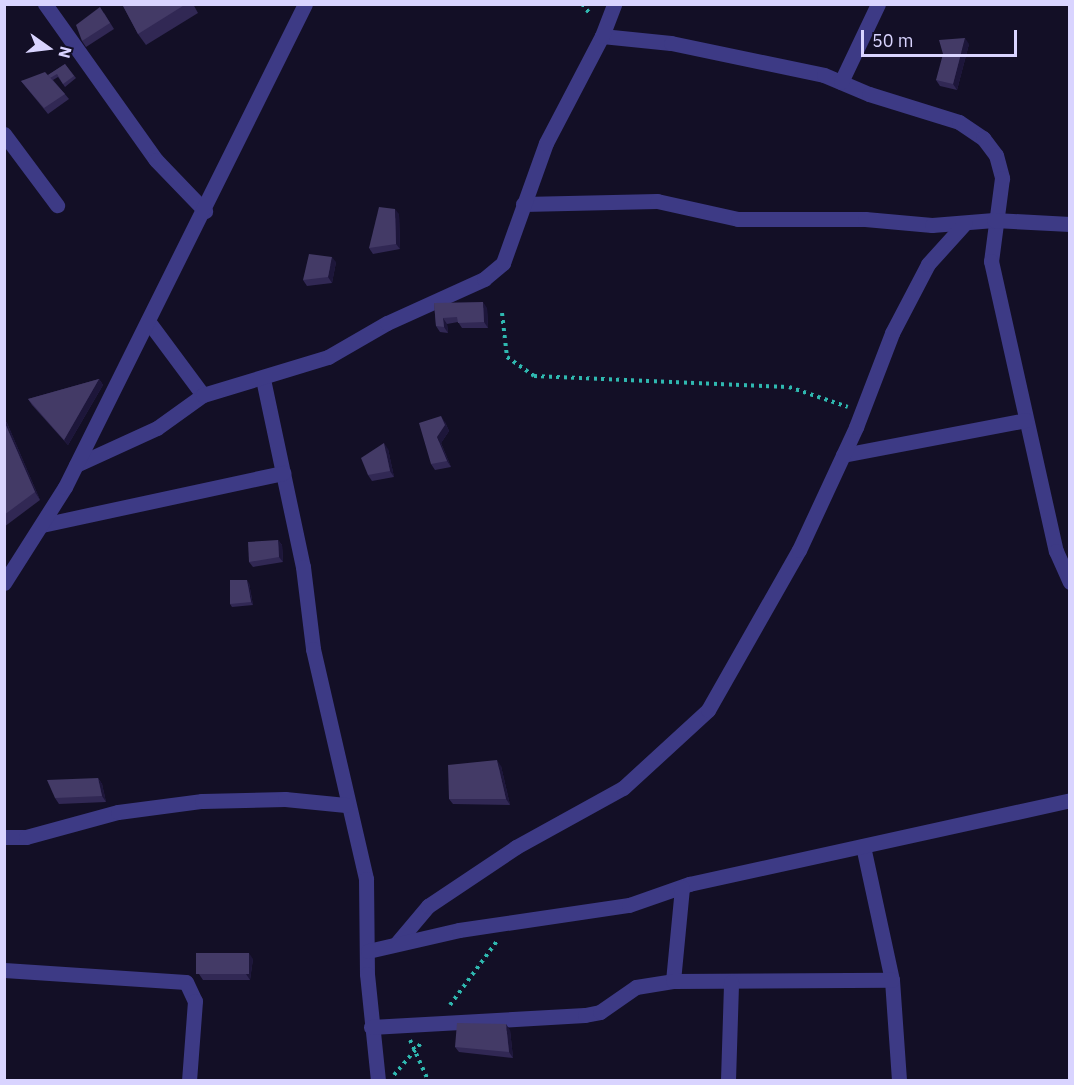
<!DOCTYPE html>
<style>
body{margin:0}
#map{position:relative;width:1074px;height:1085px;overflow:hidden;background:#130f26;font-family:"IBM Plex Sans",sans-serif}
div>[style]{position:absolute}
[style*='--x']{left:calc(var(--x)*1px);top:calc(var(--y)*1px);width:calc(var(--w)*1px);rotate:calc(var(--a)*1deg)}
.path>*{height:4px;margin-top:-2px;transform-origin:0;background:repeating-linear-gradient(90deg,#2fb8b0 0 3px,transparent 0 7.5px)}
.street>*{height:15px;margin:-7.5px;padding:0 7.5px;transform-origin:7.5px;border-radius:7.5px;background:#3d3a85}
.wall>*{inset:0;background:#312854}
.shaded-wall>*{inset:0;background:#1d163a}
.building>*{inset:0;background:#433a66;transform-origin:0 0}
span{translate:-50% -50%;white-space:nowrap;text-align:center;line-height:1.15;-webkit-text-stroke:4.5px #130f26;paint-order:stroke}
.frame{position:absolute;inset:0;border:6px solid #d9d4ff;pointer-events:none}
.north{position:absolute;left:18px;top:18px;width:60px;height:60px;-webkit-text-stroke:4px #130f26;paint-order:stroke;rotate:104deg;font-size:16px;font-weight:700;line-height:24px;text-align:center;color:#d9d4ff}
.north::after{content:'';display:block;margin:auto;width:21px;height:27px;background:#d9d4ff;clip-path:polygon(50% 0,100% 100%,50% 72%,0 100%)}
.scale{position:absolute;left:861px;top:30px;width:156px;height:27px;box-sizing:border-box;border:3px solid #d9d4ff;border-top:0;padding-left:8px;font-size:18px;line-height:21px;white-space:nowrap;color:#d9d4ff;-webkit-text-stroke:4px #130f26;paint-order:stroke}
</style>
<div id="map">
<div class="path">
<div style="--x:582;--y:4;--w:14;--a:51"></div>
<div style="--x:502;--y:313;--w:44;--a:83.5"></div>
<div style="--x:507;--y:357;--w:33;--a:35"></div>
<div style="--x:534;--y:376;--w:255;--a:2.5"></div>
<div style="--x:789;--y:387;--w:62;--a:18.7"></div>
<div style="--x:450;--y:1005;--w:79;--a:-53.7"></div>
<div style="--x:410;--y:1040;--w:44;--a:65.8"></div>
<div style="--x:394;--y:1075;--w:43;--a:-49.7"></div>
</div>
<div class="street">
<div style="--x:45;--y:4;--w:191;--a:54.6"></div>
<div style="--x:156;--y:160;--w:71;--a:46.1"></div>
<div style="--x:602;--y:36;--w:69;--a:5.8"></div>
<div style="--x:671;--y:43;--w:156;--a:11.8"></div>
<div style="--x:824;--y:75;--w:49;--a:22.9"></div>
<div style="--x:869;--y:94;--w:94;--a:17.3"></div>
<div style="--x:959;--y:122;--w:29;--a:34"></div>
<div style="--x:983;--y:138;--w:21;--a:53"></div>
<div style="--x:996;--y:155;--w:24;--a:75"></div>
<div style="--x:1002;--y:178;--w:84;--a:97.5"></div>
<div style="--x:991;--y:261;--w:297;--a:77.4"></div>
<div style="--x:1056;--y:551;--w:34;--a:66"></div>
<div style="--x:841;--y:82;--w:86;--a:-64.6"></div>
<div style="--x:4;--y:134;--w:89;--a:53.3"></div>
<div style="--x:523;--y:204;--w:134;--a:-1.3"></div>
<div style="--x:657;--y:201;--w:83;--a:12.5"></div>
<div style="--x:738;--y:219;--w:127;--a:0"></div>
<div style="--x:865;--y:219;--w:67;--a:5.1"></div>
<div style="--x:932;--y:225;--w:62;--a:-4.6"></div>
<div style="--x:994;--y:220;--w:76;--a:3"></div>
<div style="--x:148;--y:321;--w:92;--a:53.4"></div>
<div style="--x:263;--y:379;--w:192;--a:78"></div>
<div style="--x:303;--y:567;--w:83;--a:83"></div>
<div style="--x:313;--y:649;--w:236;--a:77"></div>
<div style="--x:366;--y:879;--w:95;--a:89.4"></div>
<div style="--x:367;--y:974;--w:107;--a:84.1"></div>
<div style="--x:843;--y:455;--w:186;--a:-10.8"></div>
<div style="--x:76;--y:465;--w:89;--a:-24.6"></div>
<div style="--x:157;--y:428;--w:57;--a:-35.7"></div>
<div style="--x:203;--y:395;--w:131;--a:-16.9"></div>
<div style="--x:328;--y:357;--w:68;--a:-30"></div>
<div style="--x:387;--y:323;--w:107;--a:-24.4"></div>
<div style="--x:484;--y:279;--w:25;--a:-40"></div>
<div style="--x:503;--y:263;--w:127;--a:-70.3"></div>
<div style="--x:546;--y:143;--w:121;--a:-62.4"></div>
<div style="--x:602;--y:36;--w:34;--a:-69"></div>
<div style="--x:42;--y:525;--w:247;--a:-12.2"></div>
<div style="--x:4;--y:583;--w:114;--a:-57.6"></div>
<div style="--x:65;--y:487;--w:539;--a:-63.58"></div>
<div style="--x:4;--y:837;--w:22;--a:0"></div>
<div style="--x:26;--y:837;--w:95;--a:-15.2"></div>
<div style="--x:118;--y:812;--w:85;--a:-7.5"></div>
<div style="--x:202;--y:801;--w:83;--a:-1.4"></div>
<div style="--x:285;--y:799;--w:61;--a:5.6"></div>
<div style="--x:863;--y:846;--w:137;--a:77.8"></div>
<div style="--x:892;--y:980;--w:100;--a:86"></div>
<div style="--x:396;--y:944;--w:50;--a:-49.9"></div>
<div style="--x:428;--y:906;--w:106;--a:-33.8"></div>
<div style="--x:516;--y:847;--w:122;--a:-28.9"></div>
<div style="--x:623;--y:788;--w:115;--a:-42.5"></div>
<div style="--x:708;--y:710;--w:184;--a:-60.4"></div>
<div style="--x:799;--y:550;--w:136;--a:-65.1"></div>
<div style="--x:856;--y:427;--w:101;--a:-69"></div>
<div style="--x:892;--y:333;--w:78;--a:-62.4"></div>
<div style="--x:928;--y:264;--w:55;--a:-47.9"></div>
<div style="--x:368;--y:951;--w:93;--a:-13"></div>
<div style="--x:459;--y:930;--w:172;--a:-8.4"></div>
<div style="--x:629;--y:905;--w:64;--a:-19.3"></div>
<div style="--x:689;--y:884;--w:390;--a:-12.4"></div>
<div style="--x:4;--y:970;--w:182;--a:3.8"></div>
<div style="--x:186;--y:982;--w:21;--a:65"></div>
<div style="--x:195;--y:1001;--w:79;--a:94.3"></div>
<div style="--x:673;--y:981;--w:94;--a:-84.5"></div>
<div style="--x:371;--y:1027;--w:214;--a:-3.2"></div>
<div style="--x:585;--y:1015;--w:15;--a:-11"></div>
<div style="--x:600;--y:1012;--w:44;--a:-34.8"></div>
<div style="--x:636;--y:987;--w:37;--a:-9"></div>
<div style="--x:673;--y:981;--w:219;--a:-0.3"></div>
<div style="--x:728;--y:1080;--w:98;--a:-88.2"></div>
</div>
<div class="wall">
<div style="clip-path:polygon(122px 4px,193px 4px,198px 13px,146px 45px,138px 34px)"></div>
<div style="clip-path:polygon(104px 13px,114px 29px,86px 47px,82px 41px)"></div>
<div style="clip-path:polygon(969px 44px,957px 90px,940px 86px,936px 80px)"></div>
<div style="clip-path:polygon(65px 64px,76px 78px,65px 87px,58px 77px,53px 80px,69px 99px,48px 114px,21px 81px,48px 75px)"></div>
<div style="clip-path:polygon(399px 214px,400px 249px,373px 254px,369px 248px)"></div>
<div style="clip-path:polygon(336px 262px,332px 283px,307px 286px,303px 280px)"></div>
<div style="clip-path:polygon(434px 303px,487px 308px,488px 328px,462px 328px,458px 322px,447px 324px,448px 333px,440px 332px,436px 326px)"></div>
<div style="clip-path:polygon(99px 379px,103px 385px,68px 445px,32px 405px,28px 399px)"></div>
<div style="clip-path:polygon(4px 419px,7px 423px,40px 500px,4px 527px)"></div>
<div style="clip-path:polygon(445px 422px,449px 431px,441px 443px,451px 467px,435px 470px,431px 464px)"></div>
<div style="clip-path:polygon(388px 449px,394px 477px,372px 481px,368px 475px)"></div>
<div style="clip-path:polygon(278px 540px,282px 545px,283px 562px,253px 567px,249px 562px)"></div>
<div style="clip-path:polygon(249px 583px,253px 605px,232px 607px,230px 604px)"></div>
<div style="clip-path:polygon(501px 766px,510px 805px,453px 804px,449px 799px)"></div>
<div style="clip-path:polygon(98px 778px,102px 784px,106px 802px,59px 804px,55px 798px)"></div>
<div style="clip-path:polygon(253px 959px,250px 980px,203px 980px,199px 974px)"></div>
<div style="clip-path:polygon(510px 1030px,513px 1058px,459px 1052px,455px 1047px)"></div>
</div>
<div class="shaded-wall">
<div style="clip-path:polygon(965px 38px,969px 44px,957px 90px,953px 84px)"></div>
<div style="clip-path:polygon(395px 209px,399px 214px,400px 249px,396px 244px)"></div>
<div style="clip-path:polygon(332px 257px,336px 262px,332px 283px,328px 277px)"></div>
<div style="clip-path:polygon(483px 302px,487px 308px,488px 328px,484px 322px)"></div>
<div style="clip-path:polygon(443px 318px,447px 324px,448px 333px,444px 327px)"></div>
<div style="clip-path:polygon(99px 379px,103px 385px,68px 445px,64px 440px)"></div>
<div style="clip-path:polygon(441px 416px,445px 422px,449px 431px,441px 443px,451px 467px,447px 461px,437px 437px)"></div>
<div style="clip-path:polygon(4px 419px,7px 423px,40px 500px,35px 492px,4px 421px)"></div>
<div style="clip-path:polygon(384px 443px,388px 449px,394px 477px,390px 471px)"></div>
<div style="clip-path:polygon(278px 540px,282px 545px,283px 562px,279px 557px)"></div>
<div style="clip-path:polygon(247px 580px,249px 583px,253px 605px,251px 602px)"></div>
<div style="clip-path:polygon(497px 760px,501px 766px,510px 805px,506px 799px)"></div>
<div style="clip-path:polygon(98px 778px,102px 784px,106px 802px,102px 796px)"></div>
<div style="clip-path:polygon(249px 953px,253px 959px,250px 980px,246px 974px)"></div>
<div style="clip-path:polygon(506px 1024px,510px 1030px,513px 1058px,509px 1052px)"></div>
</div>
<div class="building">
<div style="clip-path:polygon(122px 4px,186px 4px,138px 34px)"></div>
<div style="clip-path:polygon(100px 7px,110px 23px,82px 41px,76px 25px)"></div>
<div style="clip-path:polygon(965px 38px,953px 84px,936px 80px,943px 54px,939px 40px)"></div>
<div style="clip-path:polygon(65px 64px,74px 76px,63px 84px,57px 74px,50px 78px,48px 75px)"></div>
<div style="clip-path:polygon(45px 72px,65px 94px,44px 108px,21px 81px)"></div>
<div style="clip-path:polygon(379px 207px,395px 209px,396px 244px,369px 248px)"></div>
<div style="clip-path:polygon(309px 254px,332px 257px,328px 277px,303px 280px)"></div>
<div style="clip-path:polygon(483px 302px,484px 322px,458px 323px,457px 317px,443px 318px,444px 327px,436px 326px,434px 303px)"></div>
<div style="clip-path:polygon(99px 379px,64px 440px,28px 399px)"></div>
<div style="clip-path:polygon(441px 416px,445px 425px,437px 437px,447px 461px,431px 464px,419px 423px)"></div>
<div style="clip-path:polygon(4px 421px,35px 492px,4px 515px)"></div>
<div style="clip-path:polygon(384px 443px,390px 471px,368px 475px,361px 458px)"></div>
<div style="clip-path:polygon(278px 540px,279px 557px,249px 562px,248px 542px)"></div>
<div style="clip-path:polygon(230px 580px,247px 580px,251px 602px,230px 604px)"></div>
<div style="clip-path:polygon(497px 760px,506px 799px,449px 799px,448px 765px)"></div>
<div style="clip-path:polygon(98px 778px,102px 796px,55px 798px,47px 780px)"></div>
<div style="left:196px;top:953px;width:53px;height:21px"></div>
<div style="clip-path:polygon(457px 1023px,506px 1024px,509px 1052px,455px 1047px)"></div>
</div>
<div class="frame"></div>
<div class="north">N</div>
<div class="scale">50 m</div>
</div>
